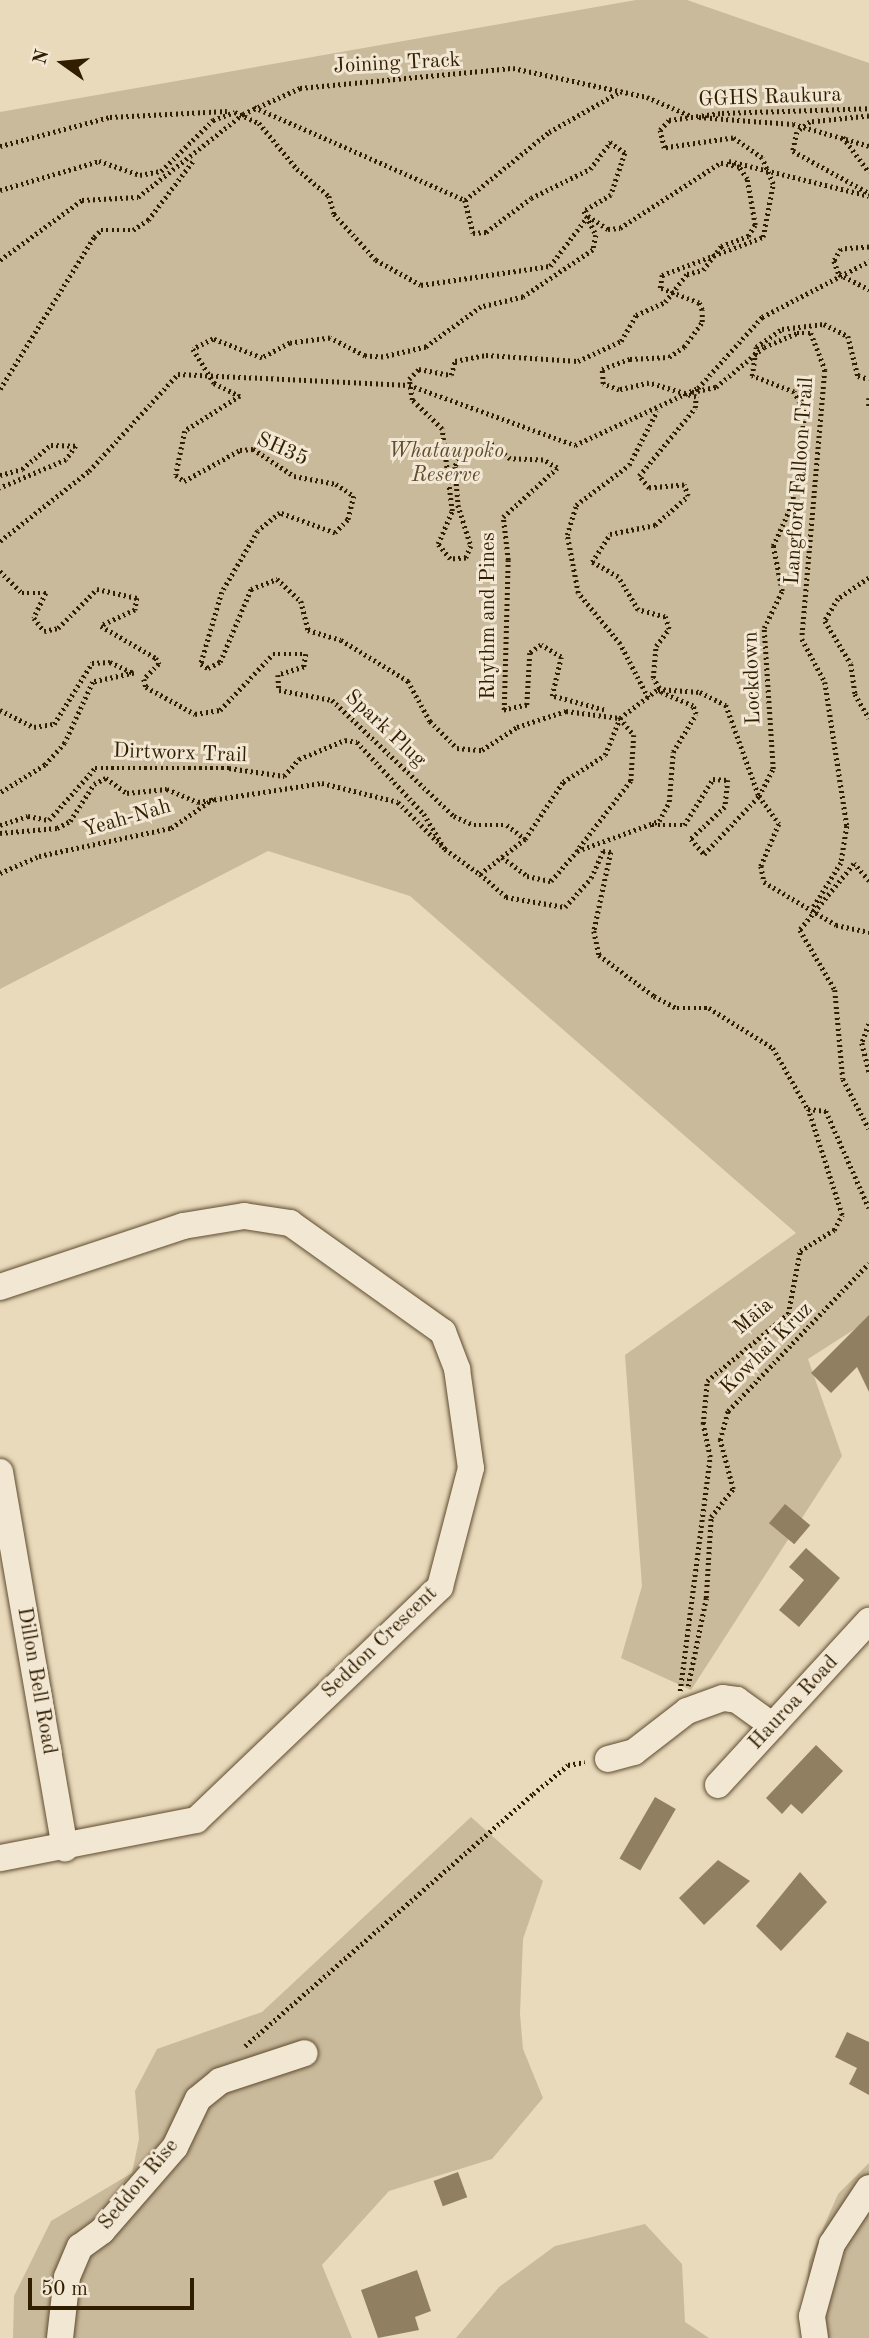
<!DOCTYPE html>
<meta charset="utf-8">
<style>
body{margin:0}
#map{position:relative;width:869px;height:2338px;overflow:hidden;background:#e9dabc;font-family:"Old Standard TT",serif}
div>[style]{position:absolute}
[style*='--x']{left:calc(var(--x)*1px);top:calc(var(--y)*1px);width:calc(var(--w)*1px);rotate:calc(var(--a)*1deg)}
.green>*{inset:0;background:#caba9c}
.building>*{inset:0;background:#917f62;transform-origin:0 0}
.path>*{height:4.5px;margin-top:-2.25px;transform-origin:0;background:repeating-linear-gradient(90deg,#311d00 0 2px,transparent 0 5.5px)}
.roads{filter:drop-shadow(0 0 2px #5f4c2f) drop-shadow(0 0 2px #5f4c2f)}
.minor>*{height:26px;margin:-13px;padding:0 13px;transform-origin:13px;border-radius:13px;background:#f1e7d3}
span{translate:-50% -50%;white-space:nowrap;text-align:center;line-height:1.15;-webkit-text-stroke:6px #f1e7d3;paint-order:stroke}
.street-label{font-size:21px;color:#311d00}
.park-label{font-size:21px;color:#5f4c2f;font-style:italic}
.north{position:absolute;left:28px;top:28px;width:70px;height:70px;-webkit-text-stroke:5px #f1e7d3;paint-order:stroke;rotate:285deg;font-size:19px;font-weight:700;line-height:28px;text-align:center;color:#311d00}
.north::after{content:'';display:block;margin:auto;width:24px;height:32px;background:#311d00;clip-path:polygon(50% 0,100% 100%,50% 72%,0 100%)}
.scale{position:absolute;left:28px;top:2278px;width:166px;height:32px;box-sizing:border-box;border:4px solid #311d00;border-top:0;padding-left:9px;font-size:21px;line-height:24px;white-space:nowrap;color:#311d00;-webkit-text-stroke:5px #f1e7d3;paint-order:stroke}
</style>
<div id="map">
<div class="green">
<div style="clip-path:polygon(636px 0,687px 0,869px 63px,869px 1320px,808px 1359px,842px 1456px,691px 1690px,621px 1658px,642px 1586px,625px 1355px,796px 1233px,410px 896px,268px 851px,0 989px,0 112px)"></div>
<div style="clip-path:polygon(471px 1817px,543px 1881px,523px 1939px,520px 2014px,523px 2049px,543px 2098px,492px 2159px,389px 2191px,322px 2265px,352px 2338px,13px 2338px,14px 2296px,51px 2221px,132px 2173px,139px 2139px,135px 2091px,157px 2049px,262px 2012px)"></div>
<div style="clip-path:polygon(869px 2163px,869px 2338px,802px 2338px,809px 2261px,838px 2194px)"></div>
<div style="clip-path:polygon(645px 2224px,682px 2264px,685px 2322px,709px 2338px,456px 2338px,499px 2287px,555px 2246px)"></div>
</div>
<div class="building">
<div style="clip-path:polygon(869px 1315px,869px 1392px,857px 1367px,831px 1393px,811px 1373px)"></div>
<div style="left:785px;top:1504px;width:33px;height:25px;rotate:40deg"></div>
<div style="clip-path:polygon(806px 1548px,840px 1578px,799px 1627px,779px 1610px,804px 1580px,789px 1567px)"></div>
<div style="clip-path:polygon(816px 1745px,843px 1771px,802px 1814px,791px 1804px,782px 1814px,766px 1798px)"></div>
<div style="left:655px;top:1797px;width:24px;height:71px;rotate:30deg"></div>
<div style="clip-path:polygon(718px 1860px,750px 1881px,704px 1925px,679px 1898px)"></div>
<div style="clip-path:polygon(800px 1872px,827px 1902px,781px 1951px,756px 1926px)"></div>
<div style="clip-path:polygon(847px 2032px,869px 2042px,869px 2095px,849px 2084px,857px 2068px,835px 2057px)"></div>
<div style="left:458px;top:2172px;width:27px;height:26px;rotate:70deg"></div>
<div style="clip-path:polygon(417px 2270px,431px 2311px,415px 2317px,419px 2330px,378px 2338px,361px 2290px)"></div>
</div>
<div class="path">
<div style="--x:254;--y:107;--w:231;--a:23.8"></div>
<div style="--x:465;--y:200;--w:108;--a:-39"></div>
<div style="--x:549;--y:132;--w:83;--a:-29.7"></div>
<div style="--x:869;--y:116;--w:59;--a:174.2"></div>
<div style="--x:810;--y:122;--w:16;--a:142"></div>
<div style="--x:797;--y:132;--w:19;--a:102"></div>
<div style="--x:793;--y:151;--w:87;--a:28.9"></div>
<div style="--x:699;--y:117;--w:94;--a:4.3"></div>
<div style="--x:793;--y:124;--w:79;--a:16.1"></div>
<div style="--x:843;--y:137;--w:44;--a:53.4"></div>
<div style="--x:0;--y:146;--w:114;--a:-14.8"></div>
<div style="--x:110;--y:117;--w:117;--a:-2.9"></div>
<div style="--x:729;--y:161;--w:144;--a:14"></div>
<div style="--x:0;--y:190;--w:103;--a:-16.3"></div>
<div style="--x:99;--y:161;--w:43;--a:18.9"></div>
<div style="--x:140;--y:175;--w:21;--a:-11"></div>
<div style="--x:161;--y:171;--w:73;--a:-44.4"></div>
<div style="--x:213;--y:120;--w:23;--a:-20"></div>
<div style="--x:235;--y:112;--w:26;--a:25"></div>
<div style="--x:259;--y:123;--w:60;--a:50.4"></div>
<div style="--x:297;--y:169;--w:42;--a:40.2"></div>
<div style="--x:329;--y:196;--w:19;--a:74"></div>
<div style="--x:334;--y:214;--w:62;--a:47.6"></div>
<div style="--x:376;--y:260;--w:51;--a:29.1"></div>
<div style="--x:421;--y:285;--w:130;--a:-8.4"></div>
<div style="--x:550;--y:266;--w:63;--a:-52.8"></div>
<div style="--x:588;--y:216;--w:24;--a:33"></div>
<div style="--x:608;--y:229;--w:12;--a:-5"></div>
<div style="--x:620;--y:228;--w:119;--a:-33"></div>
<div style="--x:465;--y:200;--w:34;--a:76"></div>
<div style="--x:473;--y:233;--w:13;--a:-4"></div>
<div style="--x:486;--y:232;--w:56;--a:-37.1"></div>
<div style="--x:531;--y:198;--w:66;--a:-26.2"></div>
<div style="--x:590;--y:169;--w:34;--a:-53"></div>
<div style="--x:610;--y:142;--w:19;--a:36"></div>
<div style="--x:625;--y:153;--w:44;--a:108.4"></div>
<div style="--x:611;--y:195;--w:31;--a:149"></div>
<div style="--x:584;--y:211;--w:27;--a:63"></div>
<div style="--x:596;--y:235;--w:15;--a:101"></div>
<div style="--x:593;--y:250;--w:84;--a:146.1"></div>
<div style="--x:523;--y:297;--w:43;--a:166.6"></div>
<div style="--x:481;--y:307;--w:68;--a:144"></div>
<div style="--x:426;--y:347;--w:44;--a:166.9"></div>
<div style="--x:383;--y:357;--w:18;--a:-177"></div>
<div style="--x:365;--y:356;--w:39;--a:-153"></div>
<div style="--x:330;--y:338;--w:40;--a:172.9"></div>
<div style="--x:290;--y:343;--w:32;--a:152"></div>
<div style="--x:262;--y:358;--w:53;--a:-158.8"></div>
<div style="--x:213;--y:339;--w:22;--a:153"></div>
<div style="--x:193;--y:349;--w:40;--a:58"></div>
<div style="--x:214;--y:383;--w:29;--a:27"></div>
<div style="--x:240;--y:396;--w:65;--a:147.5"></div>
<div style="--x:185;--y:431;--w:45;--a:101.6"></div>
<div style="--x:176;--y:475;--w:10;--a:37"></div>
<div style="--x:184;--y:481;--w:64;--a:-29"></div>
<div style="--x:240;--y:450;--w:13;--a:-4"></div>
<div style="--x:253;--y:449;--w:49;--a:33.4"></div>
<div style="--x:294;--y:476;--w:43;--a:10.8"></div>
<div style="--x:336;--y:484;--w:22;--a:34"></div>
<div style="--x:354;--y:496;--w:25;--a:104"></div>
<div style="--x:348;--y:520;--w:18;--a:135"></div>
<div style="--x:335;--y:533;--w:59;--a:-160"></div>
<div style="--x:280;--y:513;--w:28;--a:141"></div>
<div style="--x:258;--y:531;--w:71;--a:120.5"></div>
<div style="--x:222;--y:592;--w:75;--a:106.3"></div>
<div style="--x:201;--y:664;--w:8;--a:30"></div>
<div style="--x:208;--y:668;--w:13;--a:-27"></div>
<div style="--x:220;--y:662;--w:79;--a:-67"></div>
<div style="--x:251;--y:589;--w:28;--a:-21"></div>
<div style="--x:277;--y:579;--w:33;--a:43"></div>
<div style="--x:301;--y:601;--w:30;--a:76"></div>
<div style="--x:308;--y:630;--w:34;--a:17"></div>
<div style="--x:341;--y:640;--w:79;--a:31.5"></div>
<div style="--x:408;--y:681;--w:46;--a:61.2"></div>
<div style="--x:430;--y:721;--w:38;--a:45"></div>
<div style="--x:457;--y:748;--w:25;--a:5"></div>
<div style="--x:482;--y:750;--w:42;--a:-33.3"></div>
<div style="--x:517;--y:727;--w:52;--a:-18.1"></div>
<div style="--x:566;--y:711;--w:54;--a:7.4"></div>
<div style="--x:620;--y:718;--w:22;--a:51"></div>
<div style="--x:634;--y:735;--w:46;--a:93.7"></div>
<div style="--x:631;--y:781;--w:88;--a:127.6"></div>
<div style="--x:869;--y:247;--w:28;--a:176"></div>
<div style="--x:841;--y:249;--w:14;--a:120"></div>
<div style="--x:834;--y:261;--w:14;--a:69"></div>
<div style="--x:839;--y:274;--w:34;--a:27"></div>
<div style="--x:0;--y:260;--w:102;--a:-36.2"></div>
<div style="--x:82;--y:200;--w:56;--a:-3.1"></div>
<div style="--x:138;--y:197;--w:134;--a:-38.3"></div>
<div style="--x:243;--y:114;--w:63;--a:-24.5"></div>
<div style="--x:300;--y:88;--w:214;--a:-5.4"></div>
<div style="--x:513;--y:68;--w:137;--a:12.2"></div>
<div style="--x:647;--y:97;--w:48;--a:23.4"></div>
<div style="--x:0;--y:389;--w:179;--a:-58.3"></div>
<div style="--x:94;--y:237;--w:10;--a:-45"></div>
<div style="--x:101;--y:230;--w:32;--a:0"></div>
<div style="--x:133;--y:230;--w:18;--a:-34"></div>
<div style="--x:148;--y:220;--w:74;--a:-52.7"></div>
<div style="--x:692;--y:392;--w:25;--a:-12"></div>
<div style="--x:716;--y:387;--w:62;--a:-39.8"></div>
<div style="--x:764;--y:347;--w:36;--a:-23"></div>
<div style="--x:797;--y:333;--w:14;--a:0"></div>
<div style="--x:811;--y:333;--w:40;--a:69"></div>
<div style="--x:825;--y:370;--w:270;--a:94.9"></div>
<div style="--x:802;--y:639;--w:49;--a:61.9"></div>
<div style="--x:825;--y:682;--w:146;--a:81.3"></div>
<div style="--x:847;--y:826;--w:37;--a:99"></div>
<div style="--x:841;--y:863;--w:53;--a:121.9"></div>
<div style="--x:869;--y:398;--w:10;--a:90"></div>
<div style="--x:0;--y:475;--w:23;--a:-15"></div>
<div style="--x:22;--y:469;--w:38;--a:-40"></div>
<div style="--x:51;--y:445;--w:25;--a:2"></div>
<div style="--x:76;--y:446;--w:17;--a:126"></div>
<div style="--x:66;--y:460;--w:72;--a:157"></div>
<div style="--x:0;--y:541;--w:113;--a:-38.2"></div>
<div style="--x:89;--y:471;--w:132;--a:-47.5"></div>
<div style="--x:178;--y:374;--w:231;--a:2.7"></div>
<div style="--x:409;--y:385;--w:177;--a:19.9"></div>
<div style="--x:575;--y:445;--w:136;--a:-24.9"></div>
<div style="--x:698;--y:388;--w:96;--a:-48"></div>
<div style="--x:762;--y:317;--w:121;--a:-27.6"></div>
<div style="--x:0;--y:571;--w:31;--a:45"></div>
<div style="--x:22;--y:593;--w:24;--a:0"></div>
<div style="--x:46;--y:593;--w:28;--a:116"></div>
<div style="--x:34;--y:618;--w:16;--a:52"></div>
<div style="--x:44;--y:631;--w:14;--a:-12"></div>
<div style="--x:58;--y:628;--w:55;--a:-45"></div>
<div style="--x:97;--y:589;--w:41;--a:12.7"></div>
<div style="--x:137;--y:598;--w:12;--a:99"></div>
<div style="--x:135;--y:610;--w:38;--a:155"></div>
<div style="--x:101;--y:626;--w:64;--a:30.2"></div>
<div style="--x:156;--y:658;--w:7;--a:63"></div>
<div style="--x:159;--y:664;--w:21;--a:135"></div>
<div style="--x:144;--y:679;--w:8;--a:76"></div>
<div style="--x:146;--y:687;--w:56;--a:28.9"></div>
<div style="--x:195;--y:714;--w:25;--a:-9"></div>
<div style="--x:220;--y:710;--w:77;--a:-46.6"></div>
<div style="--x:273;--y:654;--w:33;--a:0"></div>
<div style="--x:306;--y:654;--w:13;--a:99"></div>
<div style="--x:304;--y:667;--w:27;--a:163"></div>
<div style="--x:278;--y:675;--w:15;--a:86"></div>
<div style="--x:279;--y:690;--w:54;--a:10.7"></div>
<div style="--x:332;--y:700;--w:168;--a:43.6"></div>
<div style="--x:454;--y:816;--w:22;--a:24"></div>
<div style="--x:474;--y:825;--w:33;--a:0"></div>
<div style="--x:507;--y:825;--w:23;--a:38"></div>
<div style="--x:869;--y:578;--w:37;--a:146"></div>
<div style="--x:838;--y:599;--w:26;--a:121"></div>
<div style="--x:825;--y:621;--w:50;--a:58.8"></div>
<div style="--x:851;--y:664;--w:30;--a:82"></div>
<div style="--x:855;--y:694;--w:28;--a:60"></div>
<div style="--x:648;--y:698;--w:61;--a:-117.4"></div>
<div style="--x:620;--y:644;--w:66;--a:-129.5"></div>
<div style="--x:578;--y:593;--w:59;--a:-100.7"></div>
<div style="--x:567;--y:535;--w:31;--a:-73"></div>
<div style="--x:576;--y:505;--w:66;--a:-37"></div>
<div style="--x:629;--y:465;--w:61;--a:-62.6"></div>
<div style="--x:0;--y:710;--w:38;--a:27"></div>
<div style="--x:34;--y:727;--w:20;--a:-9"></div>
<div style="--x:54;--y:724;--w:72;--a:-58.1"></div>
<div style="--x:92;--y:663;--w:18;--a:-3"></div>
<div style="--x:110;--y:662;--w:26;--a:25"></div>
<div style="--x:134;--y:673;--w:42;--a:167.6"></div>
<div style="--x:93;--y:682;--w:67;--a:114.7"></div>
<div style="--x:65;--y:743;--w:30;--a:132"></div>
<div style="--x:45;--y:765;--w:53;--a:148.1"></div>
<div style="--x:604;--y:710;--w:54;--a:-164.9"></div>
<div style="--x:552;--y:696;--w:40;--a:-77"></div>
<div style="--x:561;--y:657;--w:23;--a:-149"></div>
<div style="--x:541;--y:645;--w:14;--a:144"></div>
<div style="--x:530;--y:653;--w:52;--a:93.3"></div>
<div style="--x:527;--y:705;--w:24;--a:168"></div>
<div style="--x:504;--y:710;--w:150;--a:-88.5"></div>
<div style="--x:508;--y:560;--w:43;--a:-96.6"></div>
<div style="--x:503;--y:517;--w:73;--a:-42.2"></div>
<div style="--x:557;--y:468;--w:16;--a:-150"></div>
<div style="--x:543;--y:460;--w:33;--a:-178"></div>
<div style="--x:510;--y:459;--w:26;--a:-141"></div>
<div style="--x:490;--y:443;--w:31;--a:159"></div>
<div style="--x:461;--y:454;--w:14;--a:115"></div>
<div style="--x:455;--y:467;--w:38;--a:85"></div>
<div style="--x:458;--y:505;--w:43;--a:72.4"></div>
<div style="--x:471;--y:546;--w:13;--a:113"></div>
<div style="--x:466;--y:558;--w:16;--a:176"></div>
<div style="--x:450;--y:559;--w:19;--a:-129"></div>
<div style="--x:438;--y:544;--w:36;--a:-67"></div>
<div style="--x:452;--y:511;--w:83;--a:-97"></div>
<div style="--x:442;--y:429;--w:42;--a:-136"></div>
<div style="--x:412;--y:400;--w:21;--a:-98"></div>
<div style="--x:409;--y:379;--w:14;--a:-45"></div>
<div style="--x:419;--y:369;--w:33;--a:11"></div>
<div style="--x:451;--y:375;--w:15;--a:-74"></div>
<div style="--x:455;--y:361;--w:32;--a:-11"></div>
<div style="--x:486;--y:355;--w:92;--a:3.7"></div>
<div style="--x:578;--y:361;--w:47;--a:-24.9"></div>
<div style="--x:621;--y:341;--w:30;--a:-60"></div>
<div style="--x:636;--y:315;--w:32;--a:-24"></div>
<div style="--x:665;--y:302;--w:36;--a:-52"></div>
<div style="--x:687;--y:274;--w:16;--a:-14"></div>
<div style="--x:703;--y:270;--w:30;--a:-53"></div>
<div style="--x:721;--y:246;--w:29;--a:-20"></div>
<div style="--x:748;--y:236;--w:13;--a:-58"></div>
<div style="--x:755;--y:225;--w:47;--a:-99.9"></div>
<div style="--x:747;--y:179;--w:14;--a:-124"></div>
<div style="--x:739;--y:167;--w:19;--a:-168"></div>
<div style="--x:0;--y:825;--w:29;--a:-18"></div>
<div style="--x:28;--y:816;--w:21;--a:11"></div>
<div style="--x:49;--y:820;--w:69;--a:-48.5"></div>
<div style="--x:95;--y:768;--w:134;--a:0"></div>
<div style="--x:229;--y:768;--w:56;--a:8.3"></div>
<div style="--x:284;--y:776;--w:23;--a:-49"></div>
<div style="--x:299;--y:759;--w:50;--a:-22.4"></div>
<div style="--x:345;--y:740;--w:12;--a:9"></div>
<div style="--x:357;--y:742;--w:98;--a:47.1"></div>
<div style="--x:424;--y:814;--w:41;--a:59"></div>
<div style="--x:445;--y:849;--w:43;--a:35.5"></div>
<div style="--x:652;--y:825;--w:32;--a:0"></div>
<div style="--x:684;--y:825;--w:54;--a:-57.8"></div>
<div style="--x:713;--y:779;--w:15;--a:4"></div>
<div style="--x:728;--y:780;--w:27;--a:96"></div>
<div style="--x:725;--y:807;--w:47;--a:136.7"></div>
<div style="--x:691;--y:839;--w:20;--a:49"></div>
<div style="--x:704;--y:854;--w:80;--a:-46.5"></div>
<div style="--x:759;--y:796;--w:30;--a:-63"></div>
<div style="--x:773;--y:769;--w:141;--a:-93.7"></div>
<div style="--x:764;--y:628;--w:41;--a:-64.1"></div>
<div style="--x:782;--y:591;--w:46;--a:-101.3"></div>
<div style="--x:773;--y:546;--w:46;--a:-65.7"></div>
<div style="--x:792;--y:504;--w:93;--a:-82"></div>
<div style="--x:805;--y:412;--w:23;--a:-119"></div>
<div style="--x:794;--y:392;--w:45;--a:-159.1"></div>
<div style="--x:752;--y:376;--w:29;--a:-82"></div>
<div style="--x:756;--y:347;--w:32;--a:-35"></div>
<div style="--x:782;--y:329;--w:42;--a:-6.8"></div>
<div style="--x:824;--y:324;--w:27;--a:27"></div>
<div style="--x:848;--y:336;--w:41;--a:76"></div>
<div style="--x:858;--y:376;--w:11;--a:15"></div>
<div style="--x:0;--y:833;--w:57;--a:-5"></div>
<div style="--x:57;--y:828;--w:15;--a:-28"></div>
<div style="--x:70;--y:821;--w:44;--a:-57"></div>
<div style="--x:94;--y:784;--w:13;--a:-27"></div>
<div style="--x:106;--y:778;--w:26;--a:36"></div>
<div style="--x:127;--y:793;--w:40;--a:-5.7"></div>
<div style="--x:167;--y:789;--w:34;--a:23"></div>
<div style="--x:198;--y:802;--w:125;--a:-8.7"></div>
<div style="--x:322;--y:783;--w:78;--a:14"></div>
<div style="--x:398;--y:802;--w:62;--a:45"></div>
<div style="--x:502;--y:857;--w:31;--a:37"></div>
<div style="--x:527;--y:876;--w:25;--a:12"></div>
<div style="--x:551;--y:881;--w:40;--a:-49"></div>
<div style="--x:577;--y:851;--w:87;--a:-20.1"></div>
<div style="--x:659;--y:821;--w:21;--a:-62"></div>
<div style="--x:669;--y:802;--w:50;--a:-85.4"></div>
<div style="--x:673;--y:752;--w:44;--a:-58.8"></div>
<div style="--x:696;--y:714;--w:9;--a:-111"></div>
<div style="--x:693;--y:706;--w:34;--a:-157"></div>
<div style="--x:662;--y:693;--w:17;--a:-121"></div>
<div style="--x:653;--y:678;--w:32;--a:-85"></div>
<div style="--x:656;--y:646;--w:21;--a:-53"></div>
<div style="--x:669;--y:629;--w:13;--a:-108"></div>
<div style="--x:665;--y:617;--w:28;--a:-165"></div>
<div style="--x:638;--y:610;--w:39;--a:-121"></div>
<div style="--x:618;--y:577;--w:30;--a:-150"></div>
<div style="--x:592;--y:562;--w:33;--a:-57"></div>
<div style="--x:610;--y:534;--w:46;--a:-11.3"></div>
<div style="--x:655;--y:525;--w:44;--a:-41.3"></div>
<div style="--x:688;--y:496;--w:12;--a:-110"></div>
<div style="--x:684;--y:485;--w:35;--a:175"></div>
<div style="--x:649;--y:488;--w:16;--a:-130"></div>
<div style="--x:639;--y:476;--w:88;--a:-50.5"></div>
<div style="--x:695;--y:408;--w:11;--a:-85"></div>
<div style="--x:696;--y:397;--w:49;--a:-163.4"></div>
<div style="--x:649;--y:383;--w:31;--a:167"></div>
<div style="--x:619;--y:390;--w:17;--a:-159"></div>
<div style="--x:603;--y:384;--w:15;--a:-94"></div>
<div style="--x:602;--y:369;--w:30;--a:-20"></div>
<div style="--x:630;--y:359;--w:39;--a:-3"></div>
<div style="--x:669;--y:357;--w:18;--a:-34"></div>
<div style="--x:684;--y:347;--w:31;--a:-54"></div>
<div style="--x:702;--y:322;--w:12;--a:-90"></div>
<div style="--x:702;--y:310;--w:8;--a:-113"></div>
<div style="--x:699;--y:303;--w:42;--a:-159"></div>
<div style="--x:660;--y:288;--w:13;--a:-81"></div>
<div style="--x:662;--y:275;--w:108;--a:-20.6"></div>
<div style="--x:763;--y:237;--w:54;--a:-79.3"></div>
<div style="--x:773;--y:184;--w:28;--a:-113"></div>
<div style="--x:762;--y:158;--w:35;--a:-145"></div>
<div style="--x:733;--y:138;--w:70;--a:171.8"></div>
<div style="--x:664;--y:148;--w:18;--a:-103"></div>
<div style="--x:660;--y:130;--w:13;--a:-48"></div>
<div style="--x:669;--y:120;--w:53;--a:-7.5"></div>
<div style="--x:722;--y:113;--w:147;--a:-1.9"></div>
<div style="--x:0;--y:873;--w:43;--a:-23.6"></div>
<div style="--x:39;--y:856;--w:135;--a:-12"></div>
<div style="--x:171;--y:828;--w:55;--a:-34.6"></div>
<div style="--x:480;--y:874;--w:57;--a:-37.9"></div>
<div style="--x:525;--y:839;--w:69;--a:-56.3"></div>
<div style="--x:563;--y:782;--w:50;--a:-32.7"></div>
<div style="--x:605;--y:755;--w:40;--a:-68"></div>
<div style="--x:620;--y:718;--w:48;--a:-37.3"></div>
<div style="--x:658;--y:689;--w:42;--a:4.1"></div>
<div style="--x:700;--y:692;--w:29;--a:27"></div>
<div style="--x:726;--y:705;--w:97;--a:70.1"></div>
<div style="--x:759;--y:796;--w:34;--a:54"></div>
<div style="--x:779;--y:824;--w:46;--a:113.2"></div>
<div style="--x:761;--y:866;--w:16;--a:79"></div>
<div style="--x:764;--y:882;--w:84;--a:30.8"></div>
<div style="--x:836;--y:925;--w:34;--a:12"></div>
<div style="--x:480;--y:874;--w:35;--a:41"></div>
<div style="--x:506;--y:897;--w:60;--a:9.6"></div>
<div style="--x:565;--y:907;--w:39;--a:-48"></div>
<div style="--x:591;--y:878;--w:30;--a:-66"></div>
<div style="--x:603;--y:851;--w:8;--a:7"></div>
<div style="--x:611;--y:852;--w:81;--a:102.1"></div>
<div style="--x:594;--y:931;--w:25;--a:78"></div>
<div style="--x:599;--y:955;--w:69;--a:36.7"></div>
<div style="--x:654;--y:996;--w:26;--a:28"></div>
<div style="--x:677;--y:1008;--w:32;--a:0"></div>
<div style="--x:709;--y:1008;--w:75;--a:32"></div>
<div style="--x:773;--y:1048;--w:70;--a:60.2"></div>
<div style="--x:869;--y:881;--w:23;--a:-131"></div>
<div style="--x:854;--y:864;--w:85;--a:129.3"></div>
<div style="--x:800;--y:930;--w:69;--a:59.7"></div>
<div style="--x:835;--y:990;--w:89;--a:84.9"></div>
<div style="--x:843;--y:1079;--w:56;--a:62.5"></div>
<div style="--x:869;--y:1024;--w:20;--a:110"></div>
<div style="--x:862;--y:1043;--w:30;--a:76"></div>
<div style="--x:688;--y:1686;--w:90;--a:-78.4"></div>
<div style="--x:706;--y:1598;--w:81;--a:-86.5"></div>
<div style="--x:711;--y:1517;--w:36;--a:-52"></div>
<div style="--x:733;--y:1489;--w:51;--a:-104.9"></div>
<div style="--x:720;--y:1440;--w:30;--a:-75"></div>
<div style="--x:728;--y:1411;--w:204;--a:-46.4"></div>
<div style="--x:680;--y:1691;--w:236;--a:-82.7"></div>
<div style="--x:710;--y:1457;--w:34;--a:-102"></div>
<div style="--x:703;--y:1424;--w:43;--a:-84.7"></div>
<div style="--x:707;--y:1381;--w:105;--a:-39.6"></div>
<div style="--x:788;--y:1314;--w:64;--a:-79.2"></div>
<div style="--x:800;--y:1251;--w:40;--a:-32"></div>
<div style="--x:834;--y:1230;--w:17;--a:-62"></div>
<div style="--x:842;--y:1215;--w:111;--a:-107.8"></div>
<div style="--x:808;--y:1109;--w:18;--a:6"></div>
<div style="--x:826;--y:1111;--w:106;--a:66.1"></div>
<div style="--x:245;--y:2046;--w:383;--a:-41.2"></div>
<div style="--x:533;--y:1794;--w:45;--a:-39.6"></div>
<div style="--x:568;--y:1765;--w:17;--a:-10"></div>
</div>
<div class="roads">
<div class="minor">
<div style="--x:0;--y:1287;--w:193;--a:-18.4"></div>
<div style="--x:183;--y:1226;--w:62;--a:-9.3"></div>
<div style="--x:244;--y:1216;--w:47;--a:8.7"></div>
<div style="--x:290;--y:1223;--w:188;--a:35.5"></div>
<div style="--x:443;--y:1332;--w:40;--a:69"></div>
<div style="--x:457;--y:1369;--w:100;--a:82"></div>
<div style="--x:471;--y:1468;--w:123;--a:104.6"></div>
<div style="--x:440;--y:1587;--w:337;--a:136.3"></div>
<div style="--x:196;--y:1820;--w:200;--a:169"></div>
<div style="--x:0;--y:1472;--w:382;--a:80.2"></div>
<div style="--x:608;--y:1759;--w:27;--a:-15"></div>
<div style="--x:634;--y:1752;--w:67;--a:-37.7"></div>
<div style="--x:687;--y:1711;--w:38;--a:-20"></div>
<div style="--x:723;--y:1698;--w:14;--a:8"></div>
<div style="--x:737;--y:1700;--w:44;--a:35.8"></div>
<div style="--x:718;--y:1785;--w:223;--a:-47.4"></div>
<div style="--x:60;--y:2338;--w:61;--a:-83.5"></div>
<div style="--x:67;--y:2277;--w:33;--a:-67"></div>
<div style="--x:80;--y:2247;--w:27;--a:-36"></div>
<div style="--x:102;--y:2231;--w:111;--a:-49"></div>
<div style="--x:175;--y:2147;--w:53;--a:-64.4"></div>
<div style="--x:198;--y:2099;--w:28;--a:-39"></div>
<div style="--x:220;--y:2081;--w:89;--a:-18.2"></div>
<div style="--x:815;--y:2338;--w:22;--a:-98"></div>
<div style="--x:812;--y:2316;--w:75;--a:-74.5"></div>
<div style="--x:832;--y:2244;--w:67;--a:-56.5"></div>
</div>
</div>
<div class="street-label">
<span style="left:397px;top:64px;rotate:-3deg">Joining Track</span>
<span style="left:770px;top:98px;rotate:-2deg">GGHS Raukura</span>
<span style="left:282px;top:450px;rotate:24deg">SH35</span>
<span style="left:800px;top:481px;rotate:-86deg">Langford Falloon Trail</span>
<span style="left:489px;top:616px;rotate:-90deg">Rhythm and Pines</span>
<span style="left:753px;top:678px;rotate:-92deg">Lockdown</span>
<span style="left:385px;top:729px;rotate:43deg">Spark Plug</span>
<span style="left:180px;top:754px;rotate:2deg">Dirtworx Trail</span>
<span style="left:127px;top:819px;rotate:-16deg">Yeah-Nah</span>
<span style="left:754px;top:1317px;rotate:-40deg">Māia</span>
<span style="left:767px;top:1349px;rotate:-45deg">Kowhai Kruz</span>
<span style="left:380px;top:1643px;rotate:-44deg">Seddon Crescent</span>
<span style="left:36px;top:1681px;rotate:80deg">Dillon Bell Road</span>
<span style="left:794px;top:1703px;rotate:-47deg">Hauroa Road</span>
<span style="left:139px;top:2185px;rotate:-50deg">Seddon Rise</span>
</div>
<div class="park-label">
<span style="left:446px;top:464px">Whataupoko<br>Reserve</span>
</div>
<div class="north">N</div>
<div class="scale">50 m</div>
</div>
